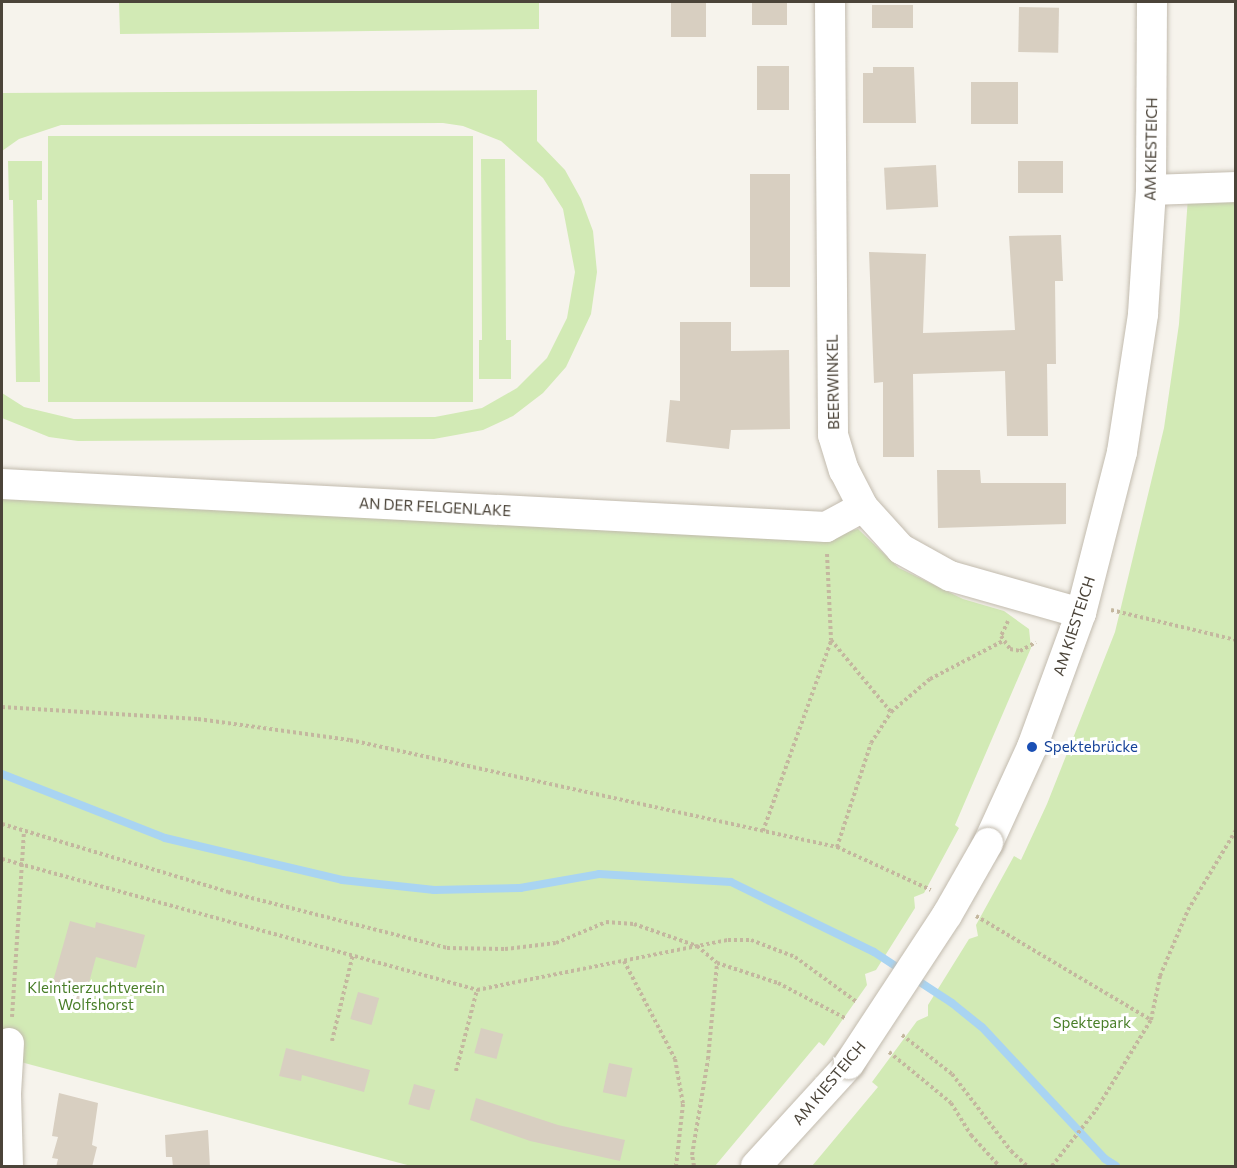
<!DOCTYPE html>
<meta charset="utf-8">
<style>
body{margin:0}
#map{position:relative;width:1237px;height:1168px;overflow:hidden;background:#f6f3ec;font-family:Commissioner,sans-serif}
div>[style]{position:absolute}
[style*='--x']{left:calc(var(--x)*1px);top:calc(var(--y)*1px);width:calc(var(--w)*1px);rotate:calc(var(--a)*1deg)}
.green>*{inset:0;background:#d2eab5;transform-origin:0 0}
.stream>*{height:8px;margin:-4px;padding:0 4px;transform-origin:4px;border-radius:4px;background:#a9d4f2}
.building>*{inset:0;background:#d8cfc1;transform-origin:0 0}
.path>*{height:4px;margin-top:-2px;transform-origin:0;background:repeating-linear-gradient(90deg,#c4b79f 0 3px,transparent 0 6px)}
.roads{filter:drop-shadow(0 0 2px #c2bbae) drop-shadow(0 0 2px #c2bbae)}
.minor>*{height:30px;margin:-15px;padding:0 15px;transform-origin:15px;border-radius:15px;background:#fff}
.bridges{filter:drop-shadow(0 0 2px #c2bbae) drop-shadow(0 0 2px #c2bbae)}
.minor-bridge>*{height:30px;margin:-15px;padding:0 15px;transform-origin:15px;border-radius:15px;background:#fff}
.dots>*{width:16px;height:16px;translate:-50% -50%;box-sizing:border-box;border:3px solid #fff;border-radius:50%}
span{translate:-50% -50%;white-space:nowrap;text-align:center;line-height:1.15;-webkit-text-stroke:6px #fff;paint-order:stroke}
.street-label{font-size:15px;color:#4b4439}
.transit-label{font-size:15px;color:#164399}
.left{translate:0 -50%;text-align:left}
.park-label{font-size:15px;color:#4a7f2a}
.frame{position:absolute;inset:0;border:3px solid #4b4439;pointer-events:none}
</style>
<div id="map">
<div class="green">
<div style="clip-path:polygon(119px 2px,539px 2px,539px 29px,120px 34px)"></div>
<div style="clip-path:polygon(537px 90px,537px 141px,565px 170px,581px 199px,593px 231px,597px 272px,591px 314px,566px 367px,543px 393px,513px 416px,483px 430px,434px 439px,78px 441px,49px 437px,2px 418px,2px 393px,24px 407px,74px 419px,435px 417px,482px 408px,517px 388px,547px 358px,567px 318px,575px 272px,563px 209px,543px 178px,501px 141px,463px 126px,443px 123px,61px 125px,19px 139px,2px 151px,2px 93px)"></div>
<div style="left:473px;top:136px;width:266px;height:425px;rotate:90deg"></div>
<div style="clip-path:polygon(481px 159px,505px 159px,506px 340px,511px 340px,511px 379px,479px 379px,479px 340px,482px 340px)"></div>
<div style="clip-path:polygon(8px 161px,42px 161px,42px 200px,37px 200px,40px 382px,16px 382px,13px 200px,9px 200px)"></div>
<div style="clip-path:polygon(1188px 197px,1235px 198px,1235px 1166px,812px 1166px,878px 1087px,872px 1082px,917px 1021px,928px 1016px,928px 1005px,969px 939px,978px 936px,976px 925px,1014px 856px,1021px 860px,1047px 804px,1115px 632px,1164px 428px,1179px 324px)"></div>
<div style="clip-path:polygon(2px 498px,815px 540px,858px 529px,899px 568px,963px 599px,1004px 611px,1029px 629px,1031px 648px,955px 825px,959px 828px,924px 893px,914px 897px,915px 908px,876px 970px,865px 974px,867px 985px,824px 1046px,819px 1042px,715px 1166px,411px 1166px,2px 1057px)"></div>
</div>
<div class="stream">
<div style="--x:2;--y:774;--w:175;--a:21.4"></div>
<div style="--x:165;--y:838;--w:182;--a:13.3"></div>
<div style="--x:342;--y:880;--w:93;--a:6.2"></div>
<div style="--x:434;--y:890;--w:86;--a:-1.3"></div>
<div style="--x:520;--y:888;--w:80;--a:-10"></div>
<div style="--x:599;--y:874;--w:132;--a:3.5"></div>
<div style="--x:731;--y:882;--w:159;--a:26.1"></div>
<div style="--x:874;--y:952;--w:93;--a:33.2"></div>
<div style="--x:952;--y:1003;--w:38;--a:39"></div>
<div style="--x:982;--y:1027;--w:180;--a:47"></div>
<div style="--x:1105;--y:1159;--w:13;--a:32"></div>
</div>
<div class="building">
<div style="left:671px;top:2px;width:35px;height:35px"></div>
<div style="left:752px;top:2px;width:35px;height:23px"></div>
<div style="left:872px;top:5px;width:41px;height:23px"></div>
<div style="left:1019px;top:7px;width:40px;height:45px;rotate:1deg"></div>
<div style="left:757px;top:66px;width:32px;height:44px"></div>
<div style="clip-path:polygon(873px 67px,914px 67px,916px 123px,863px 123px,863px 73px,873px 73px)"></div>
<div style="left:971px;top:82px;width:47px;height:42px"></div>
<div style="left:1063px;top:161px;width:32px;height:45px;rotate:90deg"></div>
<div style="left:936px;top:165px;width:42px;height:52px;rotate:87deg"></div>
<div style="left:750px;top:174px;width:40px;height:113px"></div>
<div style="clip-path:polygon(1061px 235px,1063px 281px,1055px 281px,1056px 364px,1047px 364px,1048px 436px,1007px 436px,1005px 371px,913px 374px,914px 457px,883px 457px,883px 382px,874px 383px,869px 252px,926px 254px,923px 333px,1015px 330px,1009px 236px)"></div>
<div style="clip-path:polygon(680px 322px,731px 322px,731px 351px,789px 350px,790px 429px,731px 430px,729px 449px,666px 442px,670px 400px,680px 401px)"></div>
<div style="clip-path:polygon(937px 470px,980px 470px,981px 483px,1066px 483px,1066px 524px,938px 528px)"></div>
<div style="clip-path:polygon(70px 921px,95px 928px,96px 922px,145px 935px,136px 968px,96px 957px,84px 1001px,50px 992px)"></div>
<div style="left:358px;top:992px;width:22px;height:28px;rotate:16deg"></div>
<div style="left:481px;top:1028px;width:23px;height:26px;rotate:15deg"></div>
<div style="clip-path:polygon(286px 1048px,370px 1070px,364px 1092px,302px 1075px,301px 1081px,279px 1076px)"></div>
<div style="left:609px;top:1063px;width:24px;height:30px;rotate:12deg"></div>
<div style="left:414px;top:1084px;width:22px;height:21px;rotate:16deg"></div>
<div style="clip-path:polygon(59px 1093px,98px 1103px,92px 1145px,97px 1147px,92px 1167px,56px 1167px,58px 1159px,52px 1158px,58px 1137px,52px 1136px)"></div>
<div style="clip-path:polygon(476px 1098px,558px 1125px,625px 1140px,620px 1161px,530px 1141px,470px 1120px)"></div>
<div style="clip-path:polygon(208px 1130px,210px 1167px,173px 1167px,172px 1157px,166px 1157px,165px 1135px)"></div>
</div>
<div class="path">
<div style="--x:827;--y:554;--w:86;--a:87.3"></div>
<div style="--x:831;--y:640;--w:94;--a:50.2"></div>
<div style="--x:1111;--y:610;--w:129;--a:13.5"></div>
<div style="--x:1008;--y:621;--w:17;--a:115"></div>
<div style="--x:1001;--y:636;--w:16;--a:55"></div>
<div style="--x:1010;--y:649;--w:10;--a:11"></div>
<div style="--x:1020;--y:651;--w:18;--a:-29"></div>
<div style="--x:2;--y:707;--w:196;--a:3.5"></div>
<div style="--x:198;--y:719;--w:153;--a:7.9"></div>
<div style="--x:350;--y:740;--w:499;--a:12.4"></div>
<div style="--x:837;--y:847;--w:103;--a:24.6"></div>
<div style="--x:2;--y:824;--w:236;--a:16.7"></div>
<div style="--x:228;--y:892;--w:226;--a:14.3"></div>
<div style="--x:447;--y:948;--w:58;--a:1"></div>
<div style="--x:505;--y:949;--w:51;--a:-6.7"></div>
<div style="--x:556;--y:943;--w:54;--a:-22.8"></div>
<div style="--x:606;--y:922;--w:28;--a:4"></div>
<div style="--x:634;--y:924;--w:67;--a:19.2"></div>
<div style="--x:697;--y:946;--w:26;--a:40"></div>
<div style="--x:717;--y:963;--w:64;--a:18.2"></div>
<div style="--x:778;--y:983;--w:76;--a:27.6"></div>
<div style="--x:763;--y:831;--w:202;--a:-70.3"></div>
<div style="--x:837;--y:847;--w:109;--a:-71.9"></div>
<div style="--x:871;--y:743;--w:37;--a:-57"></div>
<div style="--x:891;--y:712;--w:51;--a:-40.2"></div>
<div style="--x:930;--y:679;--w:82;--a:-27.5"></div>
<div style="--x:2;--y:859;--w:493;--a:15.4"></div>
<div style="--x:477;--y:990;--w:256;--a:-11.3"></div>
<div style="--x:728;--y:940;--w:23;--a:0"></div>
<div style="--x:751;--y:940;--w:47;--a:21.1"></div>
<div style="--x:795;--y:957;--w:77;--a:36"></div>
<div style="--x:976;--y:916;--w:204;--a:30.7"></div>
<div style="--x:624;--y:961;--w:110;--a:62.5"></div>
<div style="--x:675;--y:1059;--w:46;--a:79.9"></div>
<div style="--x:683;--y:1104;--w:62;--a:96.4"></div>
<div style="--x:12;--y:1017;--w:185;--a:-86.3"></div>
<div style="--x:902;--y:1035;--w:63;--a:38"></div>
<div style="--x:952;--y:1074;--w:97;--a:52.5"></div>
<div style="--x:1011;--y:1151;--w:22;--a:43"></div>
<div style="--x:332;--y:1041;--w:89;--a:-76.4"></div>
<div style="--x:889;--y:1052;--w:80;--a:39.4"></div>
<div style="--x:951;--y:1103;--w:38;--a:58"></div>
<div style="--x:971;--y:1135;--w:42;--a:47.9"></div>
<div style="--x:456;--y:1071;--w:84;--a:-75.5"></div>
<div style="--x:694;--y:1166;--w:11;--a:-100"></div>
<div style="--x:692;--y:1155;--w:97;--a:-80.5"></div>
<div style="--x:708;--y:1059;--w:96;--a:-84.6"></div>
<div style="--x:1052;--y:1166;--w:71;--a:-51.8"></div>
<div style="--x:1096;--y:1110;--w:105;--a:-58.6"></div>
<div style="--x:1151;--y:1020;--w:45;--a:-78.4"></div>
<div style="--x:1160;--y:976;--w:72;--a:-67"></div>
<div style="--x:1188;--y:910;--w:93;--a:-59"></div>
</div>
<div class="roads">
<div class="minor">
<div style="--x:830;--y:2;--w:433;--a:89.6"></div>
<div style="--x:833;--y:435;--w:37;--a:73"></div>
<div style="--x:844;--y:470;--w:42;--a:62.8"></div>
<div style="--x:863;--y:507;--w:57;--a:47.9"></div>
<div style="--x:901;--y:549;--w:56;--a:28.9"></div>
<div style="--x:950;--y:576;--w:136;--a:15.8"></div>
<div style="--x:1151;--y:190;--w:85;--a:-2"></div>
<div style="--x:2;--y:484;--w:825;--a:2.99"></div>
<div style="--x:826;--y:527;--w:42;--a:-28.4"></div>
<div style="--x:988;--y:843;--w:106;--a:-65.4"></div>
<div style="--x:1032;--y:747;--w:143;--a:-69.9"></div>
<div style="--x:1081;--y:613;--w:166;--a:-75.7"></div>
<div style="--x:1122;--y:452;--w:140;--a:-81.3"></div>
<div style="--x:1143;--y:314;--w:124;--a:-86.3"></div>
<div style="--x:1151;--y:190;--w:188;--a:-89.7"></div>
<div style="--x:8;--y:1166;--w:73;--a:-91.6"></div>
<div style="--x:6;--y:1093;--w:50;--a:-86.6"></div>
<div style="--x:756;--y:1166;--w:138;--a:-47.6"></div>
</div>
</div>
<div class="bridges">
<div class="minor-bridge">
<div style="--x:849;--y:1064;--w:178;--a:-56.7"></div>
<div style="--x:947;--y:915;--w:83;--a:-60.3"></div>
</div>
</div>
<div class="dots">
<div style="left:1032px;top:747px;background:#1a4fb4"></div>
</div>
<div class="street-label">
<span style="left:1151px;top:149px;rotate:-89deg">AM KIESTEICH</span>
<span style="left:833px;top:382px;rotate:-91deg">BEERWINKEL</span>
<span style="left:435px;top:507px;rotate:3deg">AN DER FELGENLAKE</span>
<span style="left:1074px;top:626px;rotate:-72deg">AM KIESTEICH</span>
<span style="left:829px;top:1083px;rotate:-50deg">AM KIESTEICH</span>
</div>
<div class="transit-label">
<span class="left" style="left:1044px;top:747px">Spektebrücke</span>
</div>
<div class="park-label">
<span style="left:96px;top:996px">Kleintierzuchtverein<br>Wolfshorst</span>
<span style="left:1092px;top:1023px">Spektepark</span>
</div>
<div class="frame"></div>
</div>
